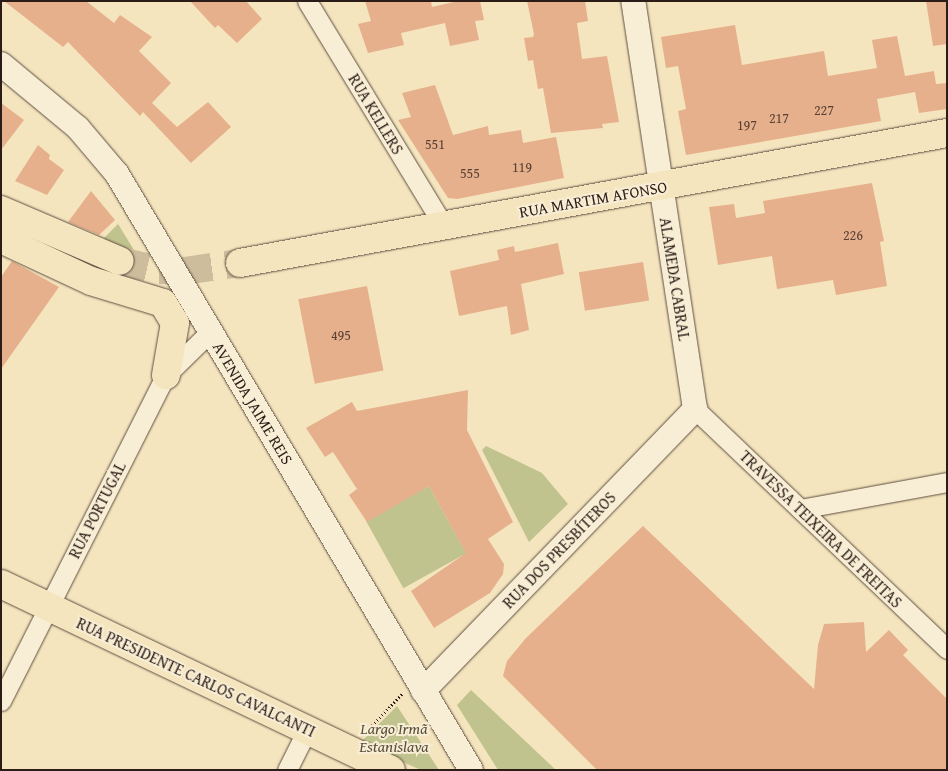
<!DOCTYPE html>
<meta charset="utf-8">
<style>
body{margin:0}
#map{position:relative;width:948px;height:771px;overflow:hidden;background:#f5e5be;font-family:"Gentium Book Plus",serif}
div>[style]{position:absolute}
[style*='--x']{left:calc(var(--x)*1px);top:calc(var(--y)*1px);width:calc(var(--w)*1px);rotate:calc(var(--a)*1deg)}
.green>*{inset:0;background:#c1c38e;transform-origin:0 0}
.building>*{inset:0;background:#e6b08c;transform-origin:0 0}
.primary-tunnel>*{height:28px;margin-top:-14px;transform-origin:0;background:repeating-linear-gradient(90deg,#cdbd9d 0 28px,transparent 0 42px)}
.path>*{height:3px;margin-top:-1.5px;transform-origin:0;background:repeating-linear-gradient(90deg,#2c1c17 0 1px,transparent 0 3.5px)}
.roads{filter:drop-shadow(0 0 1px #5e4e41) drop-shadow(0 0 1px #5e4e41)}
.minor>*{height:19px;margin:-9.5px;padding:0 9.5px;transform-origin:9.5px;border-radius:9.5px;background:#f8eed5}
.tertiary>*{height:24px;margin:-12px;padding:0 12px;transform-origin:12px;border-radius:12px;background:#f8eed5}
.primary>*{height:28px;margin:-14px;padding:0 14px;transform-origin:14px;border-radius:14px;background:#f5e5be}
span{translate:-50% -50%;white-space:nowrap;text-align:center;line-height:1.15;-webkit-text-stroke:4px #f8eed5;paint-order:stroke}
.number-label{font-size:14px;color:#5a4134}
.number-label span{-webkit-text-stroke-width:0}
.street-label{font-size:16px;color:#2c1c17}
.park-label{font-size:16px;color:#594e3b;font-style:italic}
.frame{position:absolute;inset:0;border:2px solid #2c1c17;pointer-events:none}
</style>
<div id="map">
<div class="green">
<div style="clip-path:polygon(118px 224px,134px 250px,101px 241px)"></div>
<div style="clip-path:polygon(486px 446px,542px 473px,568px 504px,529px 542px,482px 450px)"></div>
<div style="left:429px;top:486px;width:77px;height:72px;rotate:61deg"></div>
<div style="clip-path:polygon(471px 690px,556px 770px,498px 770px,457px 705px)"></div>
<div style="clip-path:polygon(397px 706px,439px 770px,421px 770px,360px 743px)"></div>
</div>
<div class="building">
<div style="clip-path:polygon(4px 1px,86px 1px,114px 23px,120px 15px,152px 37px,139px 51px,171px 83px,152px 103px,177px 127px,208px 102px,231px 127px,191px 163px,143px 112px,140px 116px,68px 42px,63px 47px)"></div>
<div style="clip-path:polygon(190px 1px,246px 1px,262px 19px,237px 43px,218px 25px,215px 28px)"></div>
<div style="clip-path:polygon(365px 1px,431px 1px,432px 7px,458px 1px,480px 1px,484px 20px,475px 21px,479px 40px,450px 46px,445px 23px,401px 33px,404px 45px,368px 53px,358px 24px,371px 21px)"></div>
<div style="clip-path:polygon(527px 1px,585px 1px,588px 21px,577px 23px,582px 59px,607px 56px,619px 122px,602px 124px,603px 128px,551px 133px,543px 88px,538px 89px,533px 60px,528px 61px,524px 38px,533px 37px,534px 34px)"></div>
<div style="clip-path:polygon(926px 1px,947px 1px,947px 44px,933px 46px)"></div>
<div style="clip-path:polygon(735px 25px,742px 65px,824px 51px,828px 76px,877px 68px,872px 40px,897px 36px,905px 76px,934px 71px,936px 84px,947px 83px,947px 109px,919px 113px,915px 92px,877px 99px,881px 121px,686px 155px,678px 111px,686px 109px,678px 66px,666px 68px,661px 37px)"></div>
<div style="clip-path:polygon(435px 85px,453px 135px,488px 126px,489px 135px,521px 130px,523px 143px,556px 137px,564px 178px,457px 199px,448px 198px,398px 120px,411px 117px,402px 93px)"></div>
<div style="clip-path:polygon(1px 103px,24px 120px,1px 150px)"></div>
<div style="clip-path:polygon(38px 145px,50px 155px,49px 159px,64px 170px,47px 195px,15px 181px)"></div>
<div style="clip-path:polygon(872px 183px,884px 241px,880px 242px,887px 286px,836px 295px,833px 280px,777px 289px,772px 256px,718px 265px,709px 207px,734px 204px,736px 218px,765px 213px,763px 201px)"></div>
<div style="clip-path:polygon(91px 191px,115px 220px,99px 235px,68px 222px)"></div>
<div style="clip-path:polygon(558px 243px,564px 274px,521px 284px,529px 330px,511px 335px,507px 306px,459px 316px,450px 271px,499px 260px,497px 250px,514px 246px,515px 252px)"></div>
<div style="clip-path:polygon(12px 261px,59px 287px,1px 369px,1px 277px)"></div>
<div style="left:643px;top:262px;width:39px;height:65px;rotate:81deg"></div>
<div style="left:367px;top:286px;width:86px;height:70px;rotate:79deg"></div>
<div style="clip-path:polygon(468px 390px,467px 430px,513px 522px,488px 539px,504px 564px,503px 574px,490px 593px,434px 628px,411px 591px,466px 553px,429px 486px,367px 522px,349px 495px,357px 489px,333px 452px,325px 457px,306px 428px,352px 402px,357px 411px)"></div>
<div style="clip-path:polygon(643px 526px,814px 689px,818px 645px,824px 624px,864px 622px,866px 652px,889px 630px,908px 650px,903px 655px,947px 699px,947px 770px,597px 770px,503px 676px,507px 661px,526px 638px)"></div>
</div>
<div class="primary-tunnel">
<div style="--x:120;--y:261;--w:40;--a:13"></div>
<div style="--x:159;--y:270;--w:25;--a:2"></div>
<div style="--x:184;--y:271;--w:57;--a:-8.1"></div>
</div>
<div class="path">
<div style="--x:365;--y:733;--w:54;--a:-46.5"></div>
</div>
<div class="roads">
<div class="minor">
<div style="--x:307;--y:1;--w:263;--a:58.7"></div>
<div style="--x:695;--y:409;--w:348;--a:43.6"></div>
<div style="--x:800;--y:509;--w:149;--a:-10.4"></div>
<div style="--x:1;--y:701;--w:365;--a:-63.2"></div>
<div style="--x:166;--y:375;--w:63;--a:-44.4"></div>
<div style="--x:287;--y:770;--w:45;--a:-63.4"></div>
</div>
<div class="tertiary">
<div style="--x:1;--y:64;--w:100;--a:39.7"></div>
<div style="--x:78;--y:128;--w:60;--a:49.7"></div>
<div style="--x:117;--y:174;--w:693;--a:59.29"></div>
<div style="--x:423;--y:691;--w:392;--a:-46"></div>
<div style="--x:695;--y:409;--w:413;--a:-98.6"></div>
</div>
<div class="primary">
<div style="--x:1;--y:210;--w:129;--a:23.2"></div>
<div style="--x:1;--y:239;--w:99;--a:25"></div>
<div style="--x:91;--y:281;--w:75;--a:17"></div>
<div style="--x:163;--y:303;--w:23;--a:59"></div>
<div style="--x:175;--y:323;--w:53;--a:99.8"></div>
<div style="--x:240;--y:263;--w:719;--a:-10.42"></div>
<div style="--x:1;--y:584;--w:432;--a:25.5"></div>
</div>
</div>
<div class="number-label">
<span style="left:824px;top:110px">227</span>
<span style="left:779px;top:118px">217</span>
<span style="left:747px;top:125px">197</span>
<span style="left:435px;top:144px">551</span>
<span style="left:522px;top:167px">119</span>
<span style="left:470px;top:173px">555</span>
<span style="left:853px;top:235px">226</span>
<span style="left:341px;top:335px">495</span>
</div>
<div class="street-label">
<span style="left:376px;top:114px;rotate:59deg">RUA KELLERS</span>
<span style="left:593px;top:199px;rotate:-10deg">RUA MARTIM AFONSO</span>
<span style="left:675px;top:279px;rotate:81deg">ALAMEDA CABRAL</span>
<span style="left:253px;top:403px;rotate:59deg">AVENIDA JAIME REIS</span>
<span style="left:97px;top:510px;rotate:-63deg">RUA PORTUGAL</span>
<span style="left:821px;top:529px;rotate:44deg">TRAVESSA TEIXEIRA DE FREITAS</span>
<span style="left:559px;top:550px;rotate:-46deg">RUA DOS PRESBÍTEROS</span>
<span style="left:196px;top:677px;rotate:25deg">RUA PRESIDENTE CARLOS CAVALCANTI</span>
</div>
<div class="park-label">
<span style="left:394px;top:737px">Largo Irmã<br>Estanislava</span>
</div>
<div class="frame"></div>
</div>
